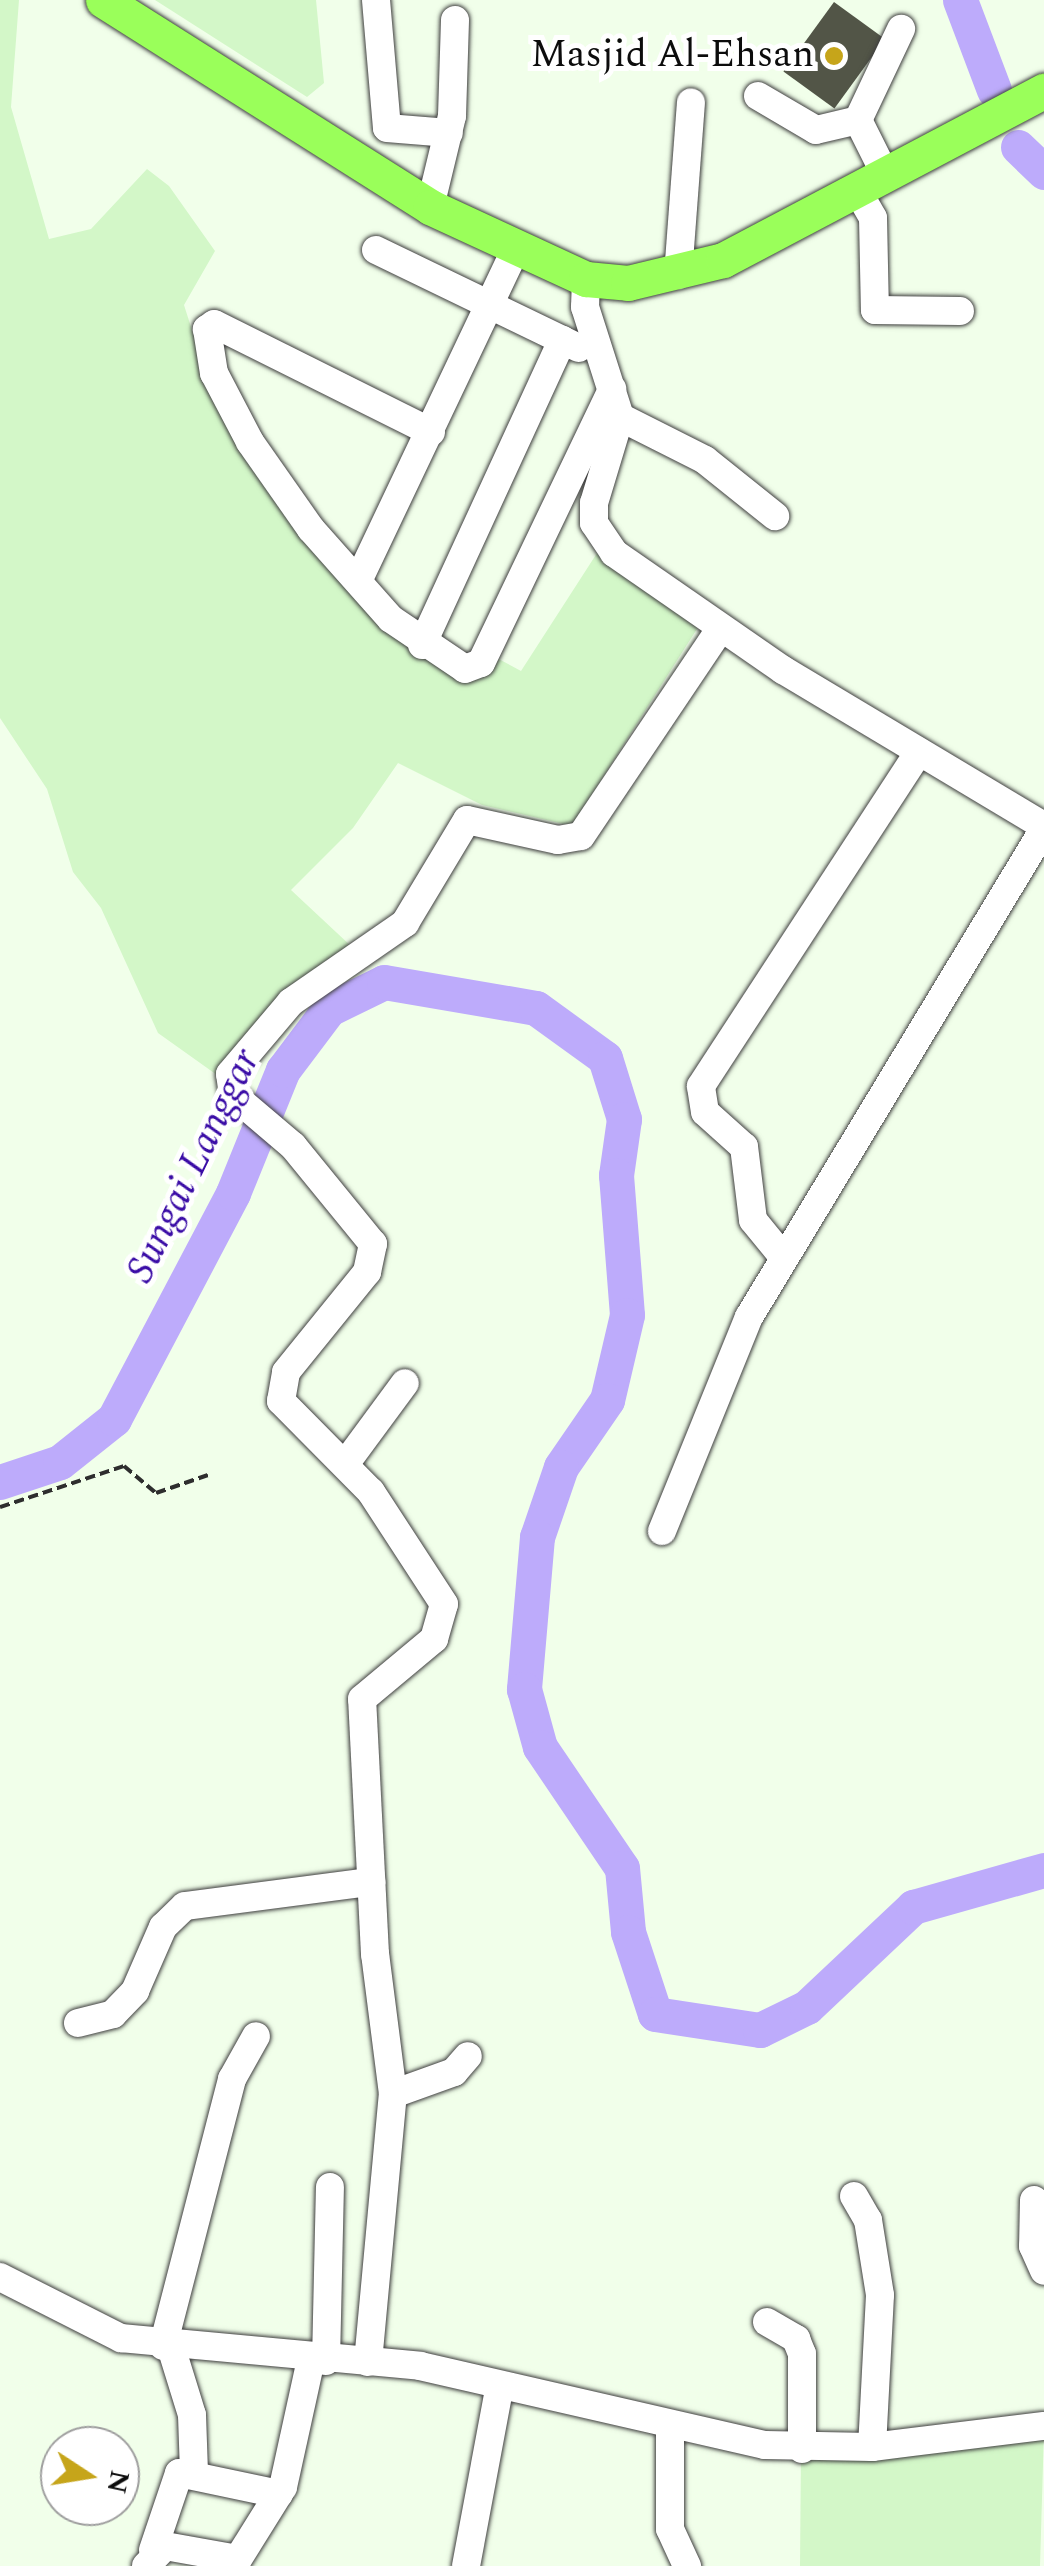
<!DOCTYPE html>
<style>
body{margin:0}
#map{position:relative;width:1044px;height:2566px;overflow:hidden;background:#f1ffea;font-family:Spectral,serif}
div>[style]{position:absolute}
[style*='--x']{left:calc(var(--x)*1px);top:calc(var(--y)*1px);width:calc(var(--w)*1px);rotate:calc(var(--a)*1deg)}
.farmland>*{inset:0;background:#d3f7c8}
.river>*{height:35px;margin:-17.5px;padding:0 17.5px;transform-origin:17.5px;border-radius:17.5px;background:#bdabfb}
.building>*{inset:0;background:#525547;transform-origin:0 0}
.path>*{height:4px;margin-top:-2px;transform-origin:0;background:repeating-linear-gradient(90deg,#2e2e2e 0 10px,transparent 0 15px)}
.roads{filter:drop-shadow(0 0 2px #3f3f3f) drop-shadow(0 0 2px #3f3f3f)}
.minor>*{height:28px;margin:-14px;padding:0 14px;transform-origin:14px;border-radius:14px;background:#fff}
.major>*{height:35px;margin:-17.5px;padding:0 17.5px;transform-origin:17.5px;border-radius:17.5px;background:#9aff5a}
.dots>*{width:28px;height:28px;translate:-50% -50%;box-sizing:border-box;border:5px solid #fff;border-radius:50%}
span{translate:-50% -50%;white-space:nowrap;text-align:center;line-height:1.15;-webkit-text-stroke:10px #fff;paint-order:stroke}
.poi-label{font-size:38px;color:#0c0c0c}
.right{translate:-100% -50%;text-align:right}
.water-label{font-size:40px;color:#3a0ca6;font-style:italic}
.north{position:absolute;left:40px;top:2426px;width:100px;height:100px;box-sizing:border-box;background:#fff;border:2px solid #9e9e9e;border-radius:50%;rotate:102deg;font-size:28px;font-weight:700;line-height:40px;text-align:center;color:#0c0c0c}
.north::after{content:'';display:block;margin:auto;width:35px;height:45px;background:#c6a51a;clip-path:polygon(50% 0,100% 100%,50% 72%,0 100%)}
</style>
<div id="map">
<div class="farmland">
<div style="clip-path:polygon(0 0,19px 0,11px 107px,49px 239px,91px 229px,147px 169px,169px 186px,215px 251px,184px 305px,213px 396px,352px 579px,483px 676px,493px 656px,521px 671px,599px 550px,702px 621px,572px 826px,482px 805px,398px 763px,353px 828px,291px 890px,352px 947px,283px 995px,217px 1075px,158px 1033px,101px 908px,73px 872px,47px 789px,0 718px)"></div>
<div style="clip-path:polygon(155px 0,316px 0,324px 83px,307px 97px)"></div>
<div style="clip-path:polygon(1044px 2430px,1040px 2566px,800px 2566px,801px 2451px)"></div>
</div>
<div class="river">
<div style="--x:960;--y:0;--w:96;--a:69.3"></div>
<div style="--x:1018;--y:147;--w:36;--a:44"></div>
<div style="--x:0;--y:1482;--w:63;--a:-18.4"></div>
<div style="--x:60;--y:1462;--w:69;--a:-38.5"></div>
<div style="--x:114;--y:1419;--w:255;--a:-62.2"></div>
<div style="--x:233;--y:1193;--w:133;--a:-67.9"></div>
<div style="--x:283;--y:1070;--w:76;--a:-53"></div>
<div style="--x:329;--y:1009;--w:61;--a:-26.1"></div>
<div style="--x:384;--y:982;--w:154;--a:9.7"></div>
<div style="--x:536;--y:1008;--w:85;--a:35.9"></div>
<div style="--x:605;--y:1058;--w:64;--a:72.7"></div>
<div style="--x:624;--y:1119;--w:57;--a:98.1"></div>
<div style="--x:616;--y:1175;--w:140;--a:85.5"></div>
<div style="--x:627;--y:1315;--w:87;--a:103.2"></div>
<div style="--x:607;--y:1400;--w:81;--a:124.5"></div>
<div style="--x:561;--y:1467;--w:74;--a:108.9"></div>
<div style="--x:537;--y:1537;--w:153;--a:94.9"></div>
<div style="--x:524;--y:1689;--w:60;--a:74.6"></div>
<div style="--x:540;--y:1747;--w:146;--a:55.9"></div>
<div style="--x:622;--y:1868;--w:64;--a:84.6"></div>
<div style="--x:628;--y:1932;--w:86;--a:71.8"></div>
<div style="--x:655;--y:2014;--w:106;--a:8.7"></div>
<div style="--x:760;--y:2030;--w:52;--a:-26.1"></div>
<div style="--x:807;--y:2007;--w:146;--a:-43.3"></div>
<div style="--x:913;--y:1907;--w:136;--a:-15.8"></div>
</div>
<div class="building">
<div style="left:834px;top:2px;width:63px;height:86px;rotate:36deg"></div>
</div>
<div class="path">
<div style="--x:0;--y:1507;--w:131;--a:-18.3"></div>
<div style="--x:124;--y:1466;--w:42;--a:40.2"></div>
<div style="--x:156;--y:1493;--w:55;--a:-19.1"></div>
</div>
<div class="roads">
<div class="minor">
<div style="--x:376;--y:0;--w:128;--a:85.1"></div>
<div style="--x:387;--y:128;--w:62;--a:4.6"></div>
<div style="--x:758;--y:96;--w:67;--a:30.4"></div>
<div style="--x:816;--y:130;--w:43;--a:-13.4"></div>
<div style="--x:858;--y:120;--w:101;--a:-64.7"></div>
<div style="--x:858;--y:120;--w:60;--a:63.4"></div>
<div style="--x:857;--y:190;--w:32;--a:60"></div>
<div style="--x:873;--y:218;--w:92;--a:88.8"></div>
<div style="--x:875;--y:310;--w:85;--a:0.7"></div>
<div style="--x:430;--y:207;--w:94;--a:-76.4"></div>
<div style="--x:452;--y:116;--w:96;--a:-88.2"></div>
<div style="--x:376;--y:250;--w:225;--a:25.8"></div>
<div style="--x:678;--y:275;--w:173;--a:-85.7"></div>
<div style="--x:586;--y:279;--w:28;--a:92"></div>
<div style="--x:585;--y:307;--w:115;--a:72.3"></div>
<div style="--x:620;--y:417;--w:90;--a:106.8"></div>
<div style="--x:594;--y:503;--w:20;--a:90"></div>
<div style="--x:594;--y:523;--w:36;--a:56"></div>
<div style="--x:614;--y:553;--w:206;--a:34.7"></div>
<div style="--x:783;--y:670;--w:304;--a:30.9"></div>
<div style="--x:620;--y:417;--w:95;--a:26.8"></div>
<div style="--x:705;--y:460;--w:90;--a:38.7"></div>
<div style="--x:431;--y:432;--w:242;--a:-153.5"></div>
<div style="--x:214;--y:324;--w:9;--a:144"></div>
<div style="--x:207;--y:329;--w:45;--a:81"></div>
<div style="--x:214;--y:373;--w:78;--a:62.4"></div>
<div style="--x:250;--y:442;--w:106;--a:55"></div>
<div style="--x:311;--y:529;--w:120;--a:48.4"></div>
<div style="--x:391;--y:619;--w:89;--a:34"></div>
<div style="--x:465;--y:669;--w:17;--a:-21"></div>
<div style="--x:481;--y:663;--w:304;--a:-64.4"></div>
<div style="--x:359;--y:579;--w:365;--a:-64.6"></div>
<div style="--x:422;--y:645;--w:336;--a:-65.3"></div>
<div style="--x:784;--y:1258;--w:49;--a:-129.2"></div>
<div style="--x:753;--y:1220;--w:74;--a:-97"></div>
<div style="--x:744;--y:1147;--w:52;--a:-138.1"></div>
<div style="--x:705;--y:1112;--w:26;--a:-99"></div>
<div style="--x:701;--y:1086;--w:399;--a:-56.9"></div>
<div style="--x:346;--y:1463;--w:99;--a:-53.6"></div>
<div style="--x:662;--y:1531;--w:231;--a:-67.9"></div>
<div style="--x:749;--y:1317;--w:570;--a:-58.85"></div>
<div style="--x:78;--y:2023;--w:36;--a:-14"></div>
<div style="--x:113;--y:2014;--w:32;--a:-46"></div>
<div style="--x:135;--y:1991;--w:70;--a:-66.4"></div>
<div style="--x:163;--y:1927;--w:30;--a:-44"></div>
<div style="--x:185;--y:1906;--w:188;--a:-7.4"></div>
<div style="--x:393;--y:2094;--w:65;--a:-19.8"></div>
<div style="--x:454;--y:2072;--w:21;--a:-49"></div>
<div style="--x:854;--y:2196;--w:28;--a:60"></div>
<div style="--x:868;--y:2220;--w:76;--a:80.9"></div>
<div style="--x:880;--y:2295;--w:152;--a:93"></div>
<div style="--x:1034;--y:2200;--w:46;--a:91.2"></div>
<div style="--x:1033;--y:2246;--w:27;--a:66"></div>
<div style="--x:0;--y:2277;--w:136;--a:26.8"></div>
<div style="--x:121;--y:2338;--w:300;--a:5.3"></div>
<div style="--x:420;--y:2366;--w:354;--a:12.9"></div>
<div style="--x:765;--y:2445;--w:107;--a:1.1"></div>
<div style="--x:872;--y:2447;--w:173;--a:-7"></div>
<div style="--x:767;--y:2322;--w:34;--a:30"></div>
<div style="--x:796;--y:2339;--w:16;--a:68"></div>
<div style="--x:802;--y:2354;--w:95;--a:90"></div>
<div style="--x:163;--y:2346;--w:276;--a:-75.5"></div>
<div style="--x:232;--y:2079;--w:49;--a:-60.8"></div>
<div style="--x:171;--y:2347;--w:71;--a:72.8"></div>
<div style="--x:192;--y:2415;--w:58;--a:88"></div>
<div style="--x:326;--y:2361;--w:174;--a:-88.7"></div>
<div style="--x:368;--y:2362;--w:269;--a:-84.7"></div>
<div style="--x:393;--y:2094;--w:141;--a:-97.3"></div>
<div style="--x:375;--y:1954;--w:255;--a:-92.9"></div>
<div style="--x:362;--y:1699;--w:94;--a:-39.8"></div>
<div style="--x:434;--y:1639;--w:36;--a:-74"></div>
<div style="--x:444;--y:1604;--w:134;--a:-123.1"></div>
<div style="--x:371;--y:1492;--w:128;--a:-134.7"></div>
<div style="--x:281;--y:1401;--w:29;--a:-80"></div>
<div style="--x:286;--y:1372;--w:129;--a:-51"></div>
<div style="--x:367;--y:1272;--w:29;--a:-78"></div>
<div style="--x:373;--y:1244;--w:127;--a:-129.2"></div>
<div style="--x:293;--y:1146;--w:79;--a:-139.6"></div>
<div style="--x:233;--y:1095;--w:21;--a:-98"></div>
<div style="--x:230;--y:1074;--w:94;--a:-49.7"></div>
<div style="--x:291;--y:1002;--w:139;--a:-34.7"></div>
<div style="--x:405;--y:923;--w:120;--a:-59"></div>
<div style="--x:467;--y:820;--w:93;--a:12.4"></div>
<div style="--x:558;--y:840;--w:23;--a:-10"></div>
<div style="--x:581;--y:836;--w:249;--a:-56.1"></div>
<div style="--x:670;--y:2425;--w:104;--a:90"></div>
<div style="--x:670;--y:2529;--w:41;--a:65.3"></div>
<div style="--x:153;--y:2550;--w:81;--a:-71.3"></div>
<div style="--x:179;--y:2473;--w:102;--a:11.9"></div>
<div style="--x:146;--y:2566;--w:28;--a:-46"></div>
<div style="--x:165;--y:2546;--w:74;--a:10.1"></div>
<div style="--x:238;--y:2559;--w:85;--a:-58"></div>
<div style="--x:283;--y:2487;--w:130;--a:-77.6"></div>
<div style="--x:466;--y:2566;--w:184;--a:-79.4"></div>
</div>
<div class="major">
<div style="--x:103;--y:0;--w:387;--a:32.3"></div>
<div style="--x:430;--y:207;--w:172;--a:24.8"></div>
<div style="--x:586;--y:279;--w:42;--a:5.4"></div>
<div style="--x:628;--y:283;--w:98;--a:-13.6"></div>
<div style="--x:723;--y:260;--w:363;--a:-27.8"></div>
</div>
</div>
<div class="dots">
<div style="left:834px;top:56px;background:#c6a51a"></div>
</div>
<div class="poi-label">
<span class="right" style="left:814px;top:56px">Masjid Al-Ehsan</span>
</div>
<div class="water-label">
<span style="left:194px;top:1166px;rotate:-64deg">Sungai Langgar</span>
</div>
<div class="north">N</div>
</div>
